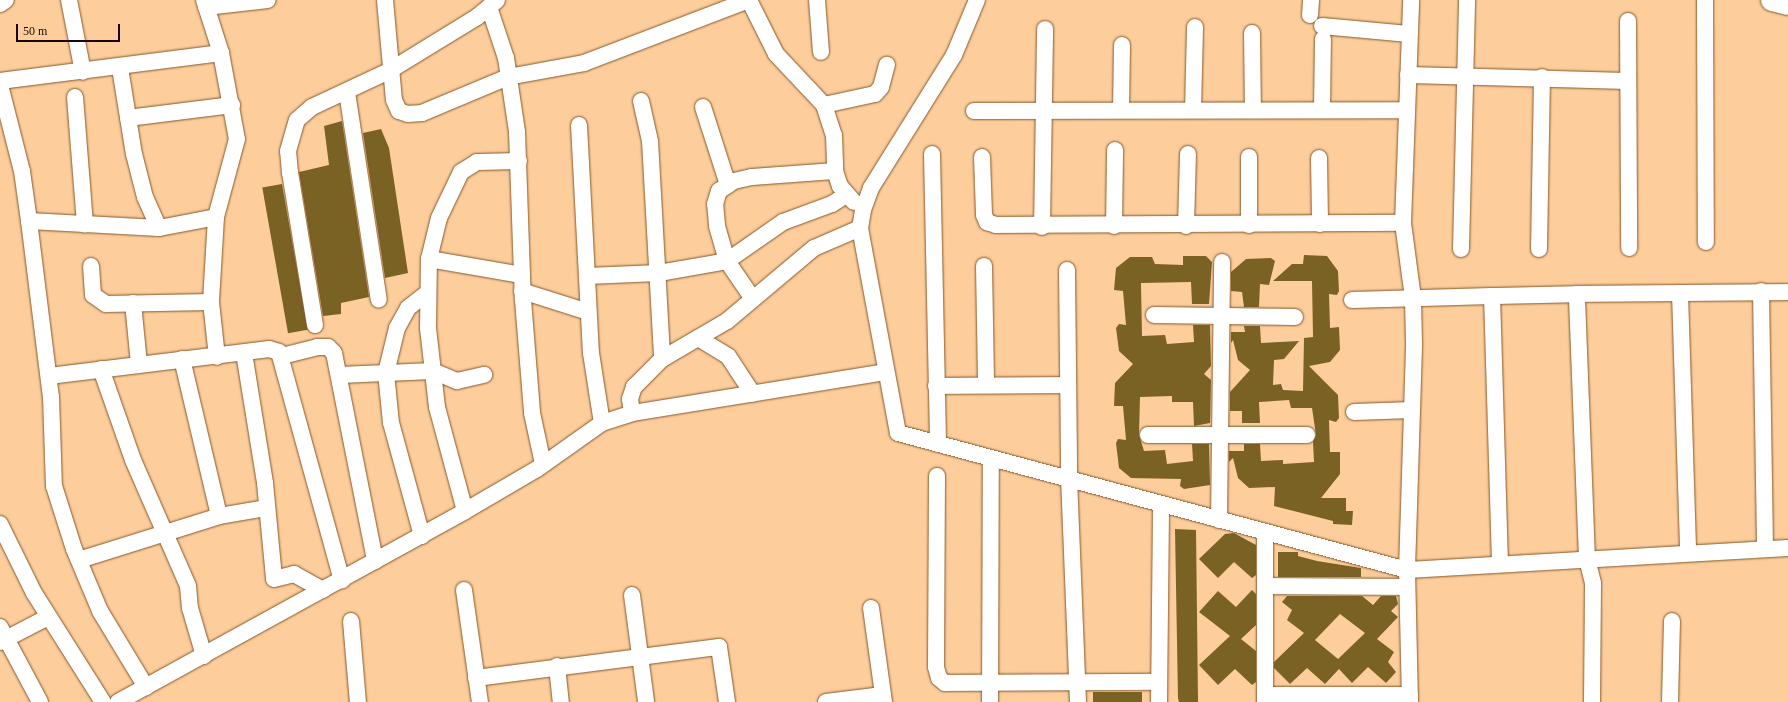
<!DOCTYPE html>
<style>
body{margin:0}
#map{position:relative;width:1788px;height:702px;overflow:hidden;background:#fecd9c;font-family:Georgia,serif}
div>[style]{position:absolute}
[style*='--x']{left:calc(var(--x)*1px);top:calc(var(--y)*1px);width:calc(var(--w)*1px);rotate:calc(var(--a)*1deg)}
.building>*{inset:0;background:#7a6124;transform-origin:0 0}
.roads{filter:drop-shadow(0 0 1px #835829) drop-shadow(0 0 1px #835829)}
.street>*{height:16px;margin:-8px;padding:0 8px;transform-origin:8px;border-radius:8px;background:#fff}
.secondary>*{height:22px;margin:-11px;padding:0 11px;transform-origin:11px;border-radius:11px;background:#fff}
span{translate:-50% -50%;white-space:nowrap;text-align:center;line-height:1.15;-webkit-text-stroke:4px #fecd9c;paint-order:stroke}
.scale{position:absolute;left:16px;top:24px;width:104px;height:18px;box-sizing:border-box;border:2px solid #170700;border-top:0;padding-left:5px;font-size:12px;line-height:14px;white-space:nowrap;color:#170700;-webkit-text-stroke:3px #fecd9c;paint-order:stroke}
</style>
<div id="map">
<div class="building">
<div style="clip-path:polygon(342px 121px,369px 297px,341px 303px,341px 314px,323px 316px,299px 172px,329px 165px,324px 126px)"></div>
<div style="clip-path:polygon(381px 129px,389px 148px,408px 273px,385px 278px,363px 133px)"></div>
<div style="left:282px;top:184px;width:148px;height:20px;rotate:80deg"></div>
<div style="clip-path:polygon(1304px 255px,1327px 256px,1338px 271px,1339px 291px,1337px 295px,1329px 294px,1330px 328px,1339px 327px,1340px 350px,1330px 362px,1309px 366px,1338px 395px,1339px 418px,1336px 422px,1329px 420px,1330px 452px,1340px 452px,1340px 474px,1321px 498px,1346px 498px,1346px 511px,1353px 511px,1352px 525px,1333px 524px,1333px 521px,1274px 506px,1275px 487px,1249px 488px,1238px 478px,1233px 458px,1229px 462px,1229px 451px,1244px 451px,1244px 444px,1260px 444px,1261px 461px,1283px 460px,1283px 464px,1314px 462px,1313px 442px,1316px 435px,1312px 408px,1291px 408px,1289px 400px,1259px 402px,1260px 423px,1242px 423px,1242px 411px,1230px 411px,1230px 392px,1250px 370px,1238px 360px,1233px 340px,1231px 343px,1231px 332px,1245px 332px,1244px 326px,1260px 326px,1261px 343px,1299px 341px,1284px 359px,1274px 360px,1273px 385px,1281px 384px,1283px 390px,1303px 391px,1304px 338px,1313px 337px,1312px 281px,1273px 281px,1292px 264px,1303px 264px)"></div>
<div style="clip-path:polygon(1183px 256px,1206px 256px,1212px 262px,1209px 304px,1192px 304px,1191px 282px,1141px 283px,1142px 336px,1165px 335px,1167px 344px,1194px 342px,1193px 325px,1210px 325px,1211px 366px,1204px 374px,1211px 380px,1210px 423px,1194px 426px,1193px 402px,1172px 402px,1172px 396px,1140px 397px,1139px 435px,1144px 451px,1165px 450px,1167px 464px,1193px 461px,1192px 444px,1209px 444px,1210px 485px,1184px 489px,1180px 486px,1181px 479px,1131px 478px,1119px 468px,1116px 443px,1118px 439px,1126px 440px,1123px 406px,1114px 406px,1115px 383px,1133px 364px,1119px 351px,1116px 328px,1119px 324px,1126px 325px,1123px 291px,1114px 290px,1116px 268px,1130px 257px,1152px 257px,1155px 264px,1183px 265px)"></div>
<div style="clip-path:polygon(1271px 258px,1275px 261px,1269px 285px,1260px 284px,1259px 307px,1244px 307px,1242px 292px,1231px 291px,1231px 272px,1246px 259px)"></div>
<div style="clip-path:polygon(1175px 529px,1196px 530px,1198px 702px,1179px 702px,1178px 698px)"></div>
<div style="clip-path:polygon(1234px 533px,1256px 545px,1256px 575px,1252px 578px,1234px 562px,1218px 578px,1199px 559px,1225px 534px)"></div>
<div style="clip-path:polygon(1278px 552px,1298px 552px,1298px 556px,1317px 561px,1361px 568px,1361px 577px,1278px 577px)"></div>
<div style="clip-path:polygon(1252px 590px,1256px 594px,1256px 625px,1241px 639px,1256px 651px,1256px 682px,1252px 685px,1235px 669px,1218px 685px,1199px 665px,1230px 636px,1199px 612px,1218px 591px,1236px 607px)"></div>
<div style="clip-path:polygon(evenodd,1287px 596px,1362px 596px,1373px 605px,1381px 596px,1396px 596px,1398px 604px,1391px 611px,1398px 617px,1377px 639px,1394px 652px,1388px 662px,1396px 672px,1386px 683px,1368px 667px,1352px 683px,1339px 669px,1325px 684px,1307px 668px,1290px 684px,1274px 668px,1274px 662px,1304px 633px,1287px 620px,1292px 610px,1282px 602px,1287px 596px,1340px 614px,1365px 633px,1338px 659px,1315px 640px,1340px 614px)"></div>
<div style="left:1093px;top:692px;width:49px;height:10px"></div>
</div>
<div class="roads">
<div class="street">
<div style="--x:69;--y:0;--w:73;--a:79"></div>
<div style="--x:204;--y:0;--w:56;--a:72.2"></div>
<div style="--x:221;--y:53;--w:87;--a:79.5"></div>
<div style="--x:237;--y:139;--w:81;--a:105.1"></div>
<div style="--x:216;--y:217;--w:85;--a:93.4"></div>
<div style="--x:211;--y:302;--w:55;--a:83.8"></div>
<div style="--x:385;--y:0;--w:100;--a:84.9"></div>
<div style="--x:394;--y:100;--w:12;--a:66"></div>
<div style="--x:399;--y:111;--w:9;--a:18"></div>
<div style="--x:408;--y:114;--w:14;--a:-4"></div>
<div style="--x:422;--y:113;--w:93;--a:-22.7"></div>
<div style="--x:508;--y:77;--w:77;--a:-10.4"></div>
<div style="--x:584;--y:63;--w:177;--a:-20.9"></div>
<div style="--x:749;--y:0;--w:60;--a:63.4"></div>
<div style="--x:776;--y:54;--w:70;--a:46.7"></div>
<div style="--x:824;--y:105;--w:32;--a:72"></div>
<div style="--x:834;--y:135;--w:36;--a:88"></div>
<div style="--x:835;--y:171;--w:16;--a:72"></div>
<div style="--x:840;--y:186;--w:21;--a:49"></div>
<div style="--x:817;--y:0;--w:52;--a:85.6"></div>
<div style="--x:977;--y:0;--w:60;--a:112.7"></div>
<div style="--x:954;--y:55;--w:157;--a:122"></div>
<div style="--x:871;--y:188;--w:23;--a:110"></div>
<div style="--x:863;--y:210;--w:18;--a:99"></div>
<div style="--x:860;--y:228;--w:208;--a:79.5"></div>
<div style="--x:898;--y:433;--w:527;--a:15.06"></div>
<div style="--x:1407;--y:570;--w:382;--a:-3.3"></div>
<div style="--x:1705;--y:0;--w:242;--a:89.8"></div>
<div style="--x:0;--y:4;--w:7;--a:-34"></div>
<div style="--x:206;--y:7;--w:62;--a:-6.4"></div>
<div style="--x:489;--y:7;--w:54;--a:71.6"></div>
<div style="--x:506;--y:58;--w:75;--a:81.5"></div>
<div style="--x:517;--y:132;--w:168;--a:88"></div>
<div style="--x:523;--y:300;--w:113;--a:85.4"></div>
<div style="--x:532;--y:413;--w:52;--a:77.8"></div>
<div style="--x:1310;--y:15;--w:15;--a:-86"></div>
<div style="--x:1628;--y:21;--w:227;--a:89.7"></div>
<div style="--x:1322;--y:26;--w:87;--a:5.3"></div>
<div style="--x:1252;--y:33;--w:77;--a:89.3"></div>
<div style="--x:120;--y:68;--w:87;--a:80.8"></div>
<div style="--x:134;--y:154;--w:44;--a:75.7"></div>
<div style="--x:145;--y:197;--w:34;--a:66"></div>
<div style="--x:1408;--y:75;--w:220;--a:1.6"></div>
<div style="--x:0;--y:81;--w:223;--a:-7.2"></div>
<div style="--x:0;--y:85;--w:89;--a:75.7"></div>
<div style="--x:22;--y:171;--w:50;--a:82"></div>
<div style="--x:29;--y:221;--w:177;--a:82.9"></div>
<div style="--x:51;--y:397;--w:89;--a:88.1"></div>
<div style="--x:54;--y:486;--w:66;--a:72.4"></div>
<div style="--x:74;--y:549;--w:67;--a:67.2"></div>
<div style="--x:100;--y:611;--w:89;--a:58.8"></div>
<div style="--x:347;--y:92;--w:210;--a:81.3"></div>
<div style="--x:75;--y:97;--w:128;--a:85.5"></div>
<div style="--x:641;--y:101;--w:41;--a:77.3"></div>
<div style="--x:650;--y:141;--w:218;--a:86.8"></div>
<div style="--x:824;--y:105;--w:52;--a:-12.2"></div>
<div style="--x:875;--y:94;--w:9;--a:-49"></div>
<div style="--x:881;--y:87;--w:23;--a:-75"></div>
<div style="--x:703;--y:107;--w:82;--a:72.2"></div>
<div style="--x:1322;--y:109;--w:70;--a:-89.2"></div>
<div style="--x:1121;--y:110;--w:65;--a:-89.1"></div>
<div style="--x:1193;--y:110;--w:83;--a:-88.6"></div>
<div style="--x:974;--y:111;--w:432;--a:-0.1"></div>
<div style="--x:128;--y:118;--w:105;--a:-7.1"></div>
<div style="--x:579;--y:125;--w:228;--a:87"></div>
<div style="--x:591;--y:353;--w:71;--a:81.1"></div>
<div style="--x:932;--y:154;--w:290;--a:88.8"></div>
<div style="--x:982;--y:157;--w:58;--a:88"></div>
<div style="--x:984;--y:215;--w:8;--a:67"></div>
<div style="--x:987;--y:222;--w:9;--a:18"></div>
<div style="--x:996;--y:225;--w:407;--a:-0.3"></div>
<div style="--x:1249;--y:157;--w:68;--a:90"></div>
<div style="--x:1319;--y:158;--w:66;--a:89.1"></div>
<div style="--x:29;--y:221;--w:130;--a:3.1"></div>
<div style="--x:159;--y:228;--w:58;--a:-10.9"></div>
<div style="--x:1114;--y:226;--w:76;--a:-89.2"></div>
<div style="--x:1186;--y:226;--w:72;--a:-88.4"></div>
<div style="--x:1042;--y:227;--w:198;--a:-89.1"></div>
<div style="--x:1461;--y:249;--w:249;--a:-88.6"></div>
<div style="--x:1539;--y:249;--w:172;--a:-89"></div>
<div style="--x:429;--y:259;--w:94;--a:9.8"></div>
<div style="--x:91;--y:266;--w:29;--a:86"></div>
<div style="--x:93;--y:295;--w:16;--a:35"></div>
<div style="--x:106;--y:304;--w:105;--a:-1.1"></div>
<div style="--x:984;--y:266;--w:119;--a:89"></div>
<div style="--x:1067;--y:270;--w:208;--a:89.4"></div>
<div style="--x:1069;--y:478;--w:224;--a:87.7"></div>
<div style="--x:587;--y:276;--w:72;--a:-2.4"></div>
<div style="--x:659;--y:273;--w:69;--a:-10"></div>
<div style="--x:727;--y:261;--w:68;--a:-34.9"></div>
<div style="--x:783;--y:222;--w:52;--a:-20.2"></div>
<div style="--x:832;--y:204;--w:17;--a:-33"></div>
<div style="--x:522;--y:291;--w:69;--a:17.7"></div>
<div style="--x:1761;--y:291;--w:258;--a:89.1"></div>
<div style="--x:1680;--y:293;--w:260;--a:88.2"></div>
<div style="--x:753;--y:299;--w:46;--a:-124.4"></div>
<div style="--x:727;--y:261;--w:37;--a:-106"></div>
<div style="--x:717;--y:225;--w:21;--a:-95"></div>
<div style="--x:715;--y:204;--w:14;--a:-73"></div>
<div style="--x:719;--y:191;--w:18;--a:-34"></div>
<div style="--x:734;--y:181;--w:18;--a:-13"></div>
<div style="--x:752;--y:177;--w:83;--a:-4.1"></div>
<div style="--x:1352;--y:300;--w:140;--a:-1.6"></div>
<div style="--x:133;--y:303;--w:61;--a:84.4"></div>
<div style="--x:1154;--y:315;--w:141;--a:0.8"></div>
<div style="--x:315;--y:325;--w:154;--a:-99.3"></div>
<div style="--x:290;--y:173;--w:22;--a:-95"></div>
<div style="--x:288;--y:151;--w:32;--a:-74"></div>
<div style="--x:297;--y:120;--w:20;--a:-41"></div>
<div style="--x:312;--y:107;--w:85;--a:-25.1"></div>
<div style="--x:389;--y:71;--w:103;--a:-31.5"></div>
<div style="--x:477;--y:17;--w:26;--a:-40"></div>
<div style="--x:698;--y:338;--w:35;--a:31"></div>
<div style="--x:728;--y:356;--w:45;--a:56.7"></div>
<div style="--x:244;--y:353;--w:132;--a:80.8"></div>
<div style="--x:265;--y:483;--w:96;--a:84.6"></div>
<div style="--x:274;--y:579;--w:21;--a:-14"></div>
<div style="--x:294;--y:574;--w:33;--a:29"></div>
<div style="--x:282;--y:356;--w:36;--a:-14"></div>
<div style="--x:317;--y:347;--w:11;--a:0"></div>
<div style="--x:328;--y:347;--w:8;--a:45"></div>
<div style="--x:334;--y:353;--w:212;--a:78.8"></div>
<div style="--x:182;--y:359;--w:161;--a:76.7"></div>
<div style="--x:101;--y:369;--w:96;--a:70.6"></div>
<div style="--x:133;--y:460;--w:137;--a:66.4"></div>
<div style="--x:188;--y:586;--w:22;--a:85"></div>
<div style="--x:190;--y:608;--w:50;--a:73.7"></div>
<div style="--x:339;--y:375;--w:94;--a:-2.4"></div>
<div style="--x:433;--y:371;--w:26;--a:23"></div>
<div style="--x:457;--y:381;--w:28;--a:-13"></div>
<div style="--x:49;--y:376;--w:222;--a:-7"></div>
<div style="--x:269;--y:349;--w:10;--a:17"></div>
<div style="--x:279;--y:352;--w:237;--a:74.6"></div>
<div style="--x:936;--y:386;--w:131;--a:-0.4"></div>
<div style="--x:1354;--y:412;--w:58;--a:-2"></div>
<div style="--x:632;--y:413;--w:14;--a:-98"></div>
<div style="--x:630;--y:399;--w:13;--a:-72"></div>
<div style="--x:634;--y:387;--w:40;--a:-45"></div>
<div style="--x:662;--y:359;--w:75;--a:-30.3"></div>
<div style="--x:727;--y:321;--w:114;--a:-40"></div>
<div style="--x:814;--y:248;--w:50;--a:-23.5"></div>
<div style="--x:1148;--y:435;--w:159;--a:0"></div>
<div style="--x:937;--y:476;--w:191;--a:90.3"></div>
<div style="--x:936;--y:667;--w:11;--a:75"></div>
<div style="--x:939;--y:678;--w:8;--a:40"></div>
<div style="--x:945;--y:683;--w:214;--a:-0.3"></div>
<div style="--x:465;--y:511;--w:108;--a:-105.1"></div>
<div style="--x:437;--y:407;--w:80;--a:-96.5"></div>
<div style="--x:428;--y:328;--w:69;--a:-89.2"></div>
<div style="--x:429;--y:259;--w:42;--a:-76.3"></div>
<div style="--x:439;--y:218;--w:51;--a:-64.4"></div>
<div style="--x:461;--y:172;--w:19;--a:-32"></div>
<div style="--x:477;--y:162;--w:42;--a:-1.4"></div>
<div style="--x:1219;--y:520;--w:258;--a:-89.3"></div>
<div style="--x:0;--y:524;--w:77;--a:63.8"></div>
<div style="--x:34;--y:593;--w:129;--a:57.7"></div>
<div style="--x:1265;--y:532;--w:170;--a:90"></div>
<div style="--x:422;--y:536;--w:117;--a:-105.3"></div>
<div style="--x:391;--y:423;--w:50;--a:-95.7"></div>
<div style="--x:386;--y:373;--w:46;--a:-76.3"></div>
<div style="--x:397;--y:328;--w:23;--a:-61"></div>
<div style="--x:408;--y:308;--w:24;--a:-38"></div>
<div style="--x:79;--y:560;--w:147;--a:-17.4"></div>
<div style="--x:219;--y:516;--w:48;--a:-9.7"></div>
<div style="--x:1500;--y:564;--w:268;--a:-91.7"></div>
<div style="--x:1492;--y:296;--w:85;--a:-1.3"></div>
<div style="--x:1265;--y:586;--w:142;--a:0.4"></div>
<div style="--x:464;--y:590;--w:113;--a:81.9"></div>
<div style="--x:632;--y:595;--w:108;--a:82.5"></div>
<div style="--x:871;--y:608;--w:95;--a:82.1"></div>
<div style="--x:351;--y:621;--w:81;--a:85.1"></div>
<div style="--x:0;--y:627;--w:85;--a:61.9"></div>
<div style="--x:0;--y:642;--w:54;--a:-27.5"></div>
<div style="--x:557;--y:666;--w:36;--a:84"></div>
<div style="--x:476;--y:678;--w:245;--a:-7.3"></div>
<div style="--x:719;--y:647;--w:56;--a:81.7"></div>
<div style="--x:1265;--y:695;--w:145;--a:0"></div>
<div style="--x:118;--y:702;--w:396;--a:-28.8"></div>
<div style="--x:465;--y:511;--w:83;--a:-30.3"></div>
<div style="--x:537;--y:469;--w:80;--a:-35.3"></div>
<div style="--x:602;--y:423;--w:32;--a:-18"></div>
<div style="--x:632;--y:413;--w:256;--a:-9.2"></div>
<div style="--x:826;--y:702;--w:57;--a:-7"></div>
<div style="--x:990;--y:702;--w:243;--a:-89.8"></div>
<div style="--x:1159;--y:702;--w:197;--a:-89.4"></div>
<div style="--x:1410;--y:702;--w:132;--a:-91.3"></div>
<div style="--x:1407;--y:570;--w:227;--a:-88.2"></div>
<div style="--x:1414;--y:343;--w:45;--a:-91.3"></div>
<div style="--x:1413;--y:298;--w:76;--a:-97.6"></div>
<div style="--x:1403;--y:223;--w:223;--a:-87.9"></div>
<div style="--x:1592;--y:702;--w:119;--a:-89.5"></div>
<div style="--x:1593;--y:583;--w:25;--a:-104"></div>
<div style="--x:1587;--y:559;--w:265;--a:-92.2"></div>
<div style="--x:1577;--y:294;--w:211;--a:-0.5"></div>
<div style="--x:1670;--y:702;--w:81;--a:-88.6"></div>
</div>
<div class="secondary">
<div style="--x:1772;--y:0;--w:16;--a:14"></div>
</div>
</div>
<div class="scale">50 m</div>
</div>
